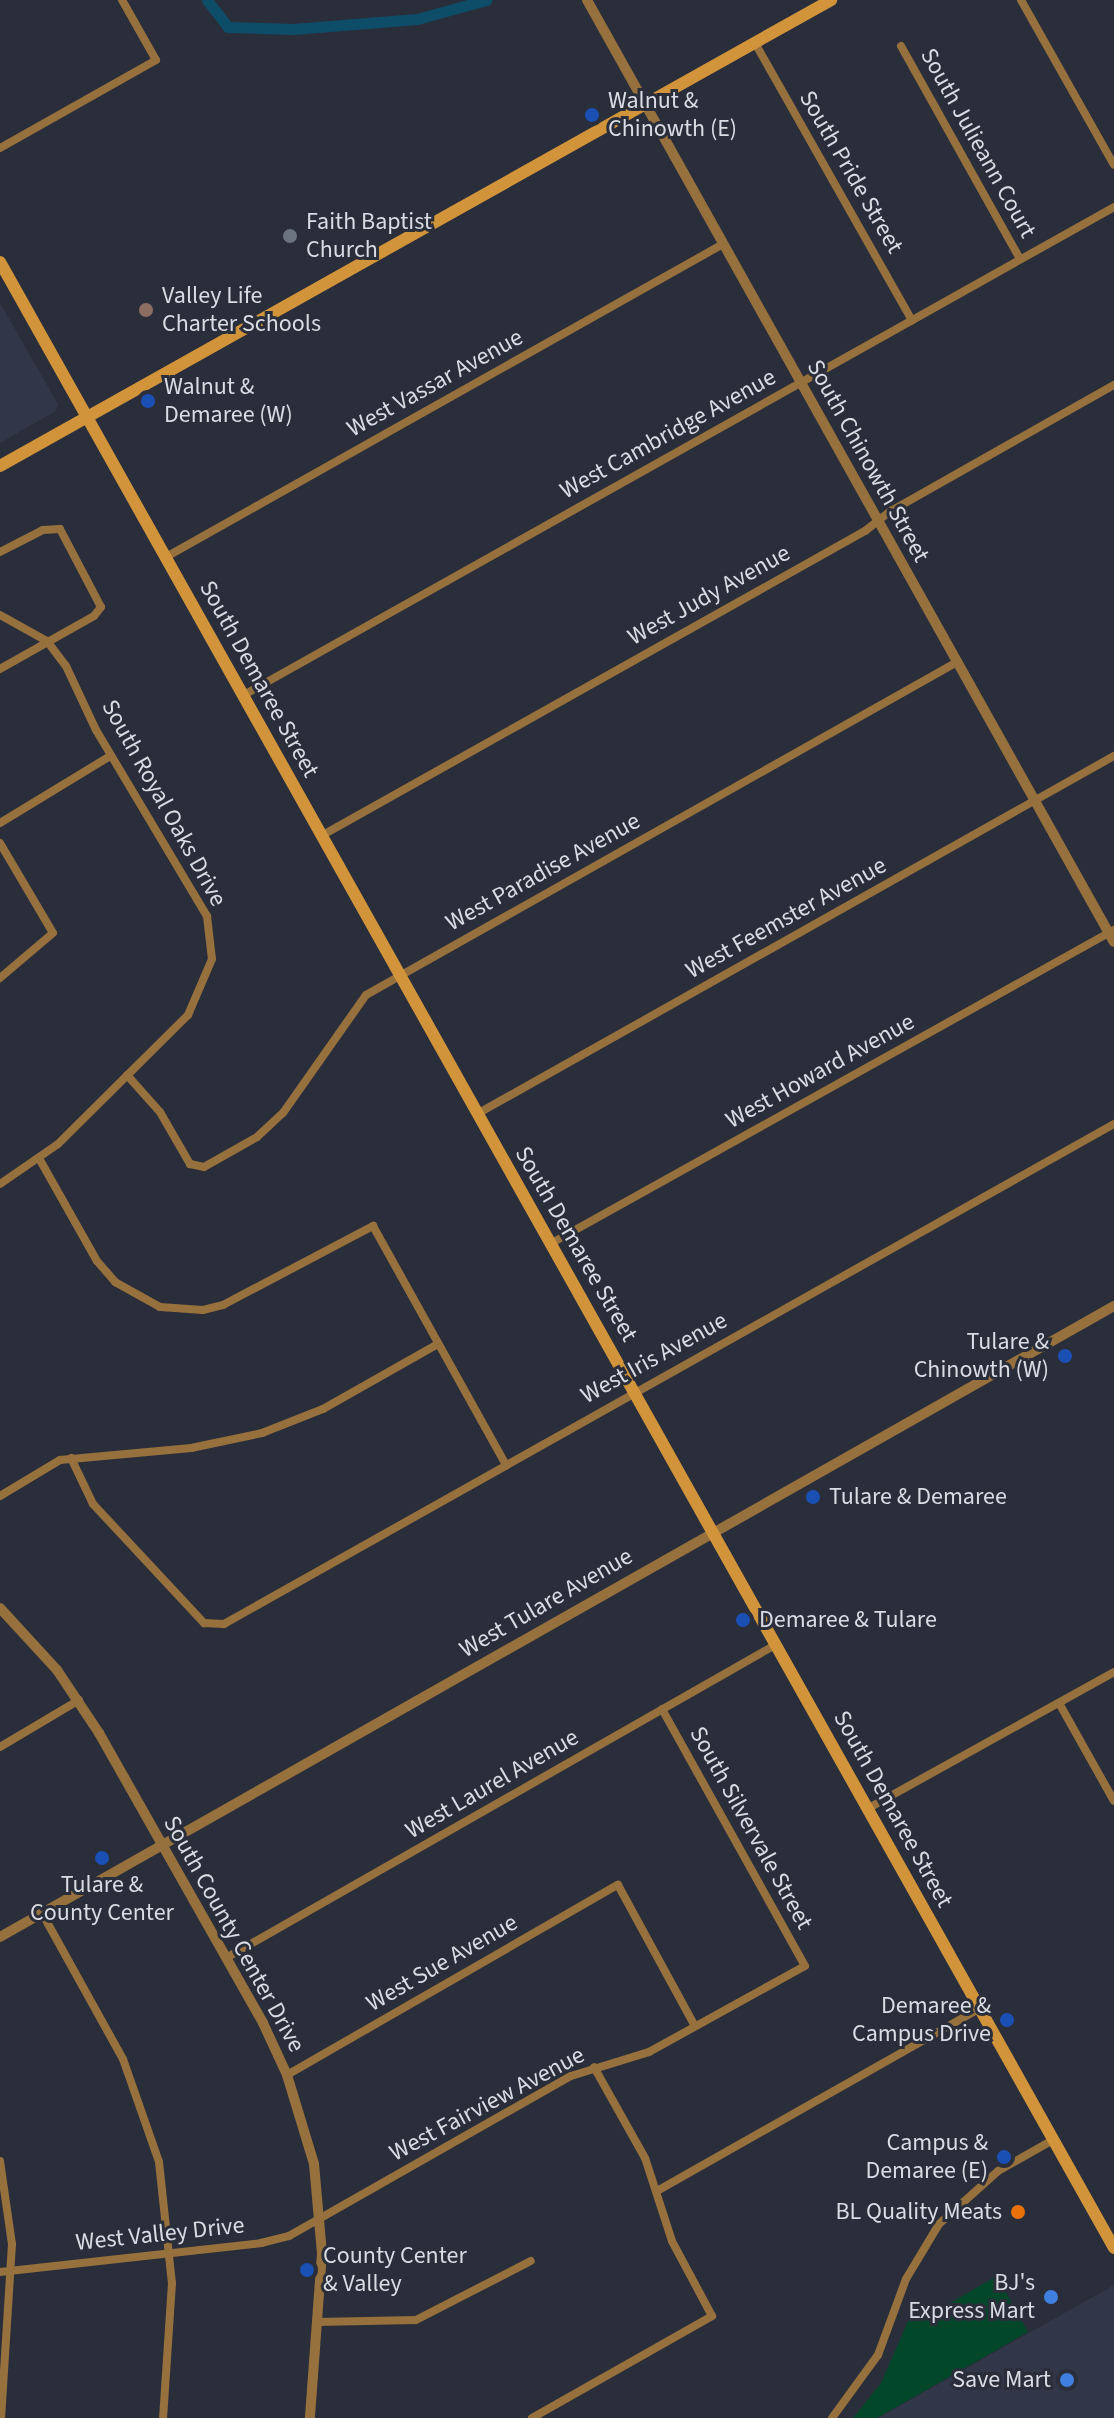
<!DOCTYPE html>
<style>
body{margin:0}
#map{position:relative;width:1114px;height:2418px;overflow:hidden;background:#2a2e3a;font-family:"Source Sans 3",sans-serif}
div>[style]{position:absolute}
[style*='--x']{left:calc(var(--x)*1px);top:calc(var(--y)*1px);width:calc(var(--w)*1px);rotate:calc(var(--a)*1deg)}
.built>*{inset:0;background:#313648}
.green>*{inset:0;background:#03472a}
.canal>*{height:11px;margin:-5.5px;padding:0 5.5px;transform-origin:5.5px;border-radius:5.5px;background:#0d4d68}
.minor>*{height:8px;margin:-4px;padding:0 4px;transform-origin:4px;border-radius:4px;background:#96703d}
.tertiary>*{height:10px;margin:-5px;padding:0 5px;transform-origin:5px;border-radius:5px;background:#96703d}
.secondary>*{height:12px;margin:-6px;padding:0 6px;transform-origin:6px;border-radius:6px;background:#d1943b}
.dots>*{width:22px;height:22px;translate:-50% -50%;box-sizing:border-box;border:4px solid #2a2e3a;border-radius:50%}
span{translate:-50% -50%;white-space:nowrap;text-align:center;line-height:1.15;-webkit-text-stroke:6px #2a2e3a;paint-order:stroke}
.poi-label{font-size:24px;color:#dadce4}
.left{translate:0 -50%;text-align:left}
.right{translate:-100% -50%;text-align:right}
.street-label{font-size:24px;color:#dadce4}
</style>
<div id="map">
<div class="built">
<div style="clip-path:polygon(0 303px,58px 404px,56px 411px,0 443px)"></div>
<div style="clip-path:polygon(1114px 2285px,1114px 2418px,878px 2418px)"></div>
</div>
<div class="green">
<div style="clip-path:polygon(997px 2276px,1028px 2332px,877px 2418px,853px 2418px,881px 2383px,915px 2305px,936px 2311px)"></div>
</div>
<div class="canal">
<div style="--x:207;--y:0;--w:34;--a:52"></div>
<div style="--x:228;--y:27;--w:65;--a:1.8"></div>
<div style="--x:293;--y:29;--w:124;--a:-4.6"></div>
<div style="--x:417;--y:19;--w:72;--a:-15.4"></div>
</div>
<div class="minor">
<div style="--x:1021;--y:0;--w:189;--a:60.6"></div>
<div style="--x:755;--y:43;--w:319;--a:60.5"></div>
<div style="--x:901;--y:46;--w:244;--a:60.8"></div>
<div style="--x:0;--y:148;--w:179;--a:-29.4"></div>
<div style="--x:156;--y:60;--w:69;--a:-119.5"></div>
<div style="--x:0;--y:552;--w:48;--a:-27.1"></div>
<div style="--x:43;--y:530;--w:17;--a:-3"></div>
<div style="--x:60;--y:529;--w:88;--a:62.3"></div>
<div style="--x:101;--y:607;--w:11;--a:128"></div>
<div style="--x:94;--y:616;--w:108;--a:150.6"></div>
<div style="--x:166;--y:557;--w:639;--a:-29.33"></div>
<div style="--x:0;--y:615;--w:54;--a:29"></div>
<div style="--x:47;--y:641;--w:31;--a:53"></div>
<div style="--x:66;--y:666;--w:71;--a:64.9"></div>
<div style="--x:96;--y:730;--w:217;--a:59.2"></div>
<div style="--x:207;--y:916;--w:43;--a:83.4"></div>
<div style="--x:212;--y:959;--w:61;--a:113.2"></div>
<div style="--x:188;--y:1015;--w:183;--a:135.2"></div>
<div style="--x:58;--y:1144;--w:70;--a:145.4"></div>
<div style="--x:242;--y:696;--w:1000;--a:-29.28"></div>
<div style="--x:0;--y:823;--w:129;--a:-31.3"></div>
<div style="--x:321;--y:836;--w:624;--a:-29.28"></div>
<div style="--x:865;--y:531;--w:33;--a:-38"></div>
<div style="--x:891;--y:511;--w:256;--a:-29.5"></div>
<div style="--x:0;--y:843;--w:104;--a:59.5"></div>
<div style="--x:53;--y:933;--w:70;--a:139.7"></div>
<div style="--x:127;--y:1075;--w:50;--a:48.3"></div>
<div style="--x:160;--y:1112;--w:60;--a:60"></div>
<div style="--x:190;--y:1164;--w:14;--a:12"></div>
<div style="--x:204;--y:1167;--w:61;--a:-29.5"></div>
<div style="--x:257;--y:1137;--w:35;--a:-43"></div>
<div style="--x:283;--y:1113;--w:144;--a:-54.9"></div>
<div style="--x:366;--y:995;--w:678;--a:-29.4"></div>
<div style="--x:477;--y:1114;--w:731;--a:-29.34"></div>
<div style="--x:40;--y:1160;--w:116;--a:60.6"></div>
<div style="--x:97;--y:1261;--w:28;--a:49"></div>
<div style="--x:115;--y:1282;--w:51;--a:29.1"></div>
<div style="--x:160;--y:1307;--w:43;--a:4"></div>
<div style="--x:203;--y:1310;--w:21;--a:-14"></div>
<div style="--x:223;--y:1305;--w:170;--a:-27.8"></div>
<div style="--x:373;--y:1226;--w:274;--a:60.9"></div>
<div style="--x:550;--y:1244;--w:646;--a:-29.11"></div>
<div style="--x:71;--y:1458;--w:51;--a:64.4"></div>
<div style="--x:93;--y:1504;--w:163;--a:47"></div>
<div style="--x:204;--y:1623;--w:20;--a:3"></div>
<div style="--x:224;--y:1624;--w:1021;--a:-29.33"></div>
<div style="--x:0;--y:1496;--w:70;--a:-31"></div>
<div style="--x:60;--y:1460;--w:132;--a:-5.2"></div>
<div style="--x:191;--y:1448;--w:73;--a:-11.9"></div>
<div style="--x:262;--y:1433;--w:66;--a:-21.5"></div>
<div style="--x:323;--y:1409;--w:132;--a:-29.5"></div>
<div style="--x:1059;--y:1703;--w:112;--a:60.7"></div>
<div style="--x:0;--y:1747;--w:92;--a:-30.7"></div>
<div style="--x:867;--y:1809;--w:282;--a:-29"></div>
<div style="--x:42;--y:1913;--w:167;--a:61"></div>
<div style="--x:123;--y:2059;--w:109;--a:70.7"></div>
<div style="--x:159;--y:2162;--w:122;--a:83.9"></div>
<div style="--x:172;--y:2283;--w:135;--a:93.8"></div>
<div style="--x:226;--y:1958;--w:634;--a:-29.68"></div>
<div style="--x:287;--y:2075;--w:382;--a:-29.9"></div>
<div style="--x:618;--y:1885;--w:161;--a:61.4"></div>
<div style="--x:0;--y:2161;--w:84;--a:81.8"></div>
<div style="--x:12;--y:2244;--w:174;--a:93.6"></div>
<div style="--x:657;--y:2191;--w:371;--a:-29.5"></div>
<div style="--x:0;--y:2272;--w:263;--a:-6.3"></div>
<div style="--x:261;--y:2243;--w:29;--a:-14"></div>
<div style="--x:289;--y:2236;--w:324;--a:-29.6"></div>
<div style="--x:571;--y:2076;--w:82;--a:-17.1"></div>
<div style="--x:649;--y:2052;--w:178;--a:-28.9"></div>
<div style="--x:805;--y:1966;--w:294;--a:-119.1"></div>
<div style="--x:317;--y:2322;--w:99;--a:-1.2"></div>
<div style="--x:416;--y:2320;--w:129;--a:-27.2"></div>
<div style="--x:532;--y:2418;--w:207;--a:-29.5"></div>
<div style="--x:712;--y:2316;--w:85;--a:-118.1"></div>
<div style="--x:672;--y:2241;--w:87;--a:-108"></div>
<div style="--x:645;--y:2158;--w:104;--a:-119.3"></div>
<div style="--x:832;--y:2418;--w:78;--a:-53.9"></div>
<div style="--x:878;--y:2355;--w:81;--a:-69.8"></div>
<div style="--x:906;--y:2279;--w:64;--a:-59"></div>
<div style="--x:939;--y:2224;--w:79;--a:-41.9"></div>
<div style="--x:998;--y:2171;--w:63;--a:-29.4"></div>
</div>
<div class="tertiary">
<div style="--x:587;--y:0;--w:1079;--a:60.78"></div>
<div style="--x:0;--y:1608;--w:84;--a:47.4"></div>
<div style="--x:57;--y:1670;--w:76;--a:56.3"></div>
<div style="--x:99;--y:1733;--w:333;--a:60.5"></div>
<div style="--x:263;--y:2023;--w:57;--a:65.2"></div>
<div style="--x:287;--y:2075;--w:93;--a:73.1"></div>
<div style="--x:314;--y:2164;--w:89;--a:84.9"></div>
<div style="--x:322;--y:2253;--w:165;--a:94.2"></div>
<div style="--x:0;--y:1937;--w:1280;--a:-29.53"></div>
</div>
<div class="secondary">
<div style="--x:0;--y:262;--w:2277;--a:60.71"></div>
<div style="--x:0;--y:466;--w:953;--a:-29.28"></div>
</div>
<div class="dots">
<div style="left:592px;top:115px;background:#1a4fb4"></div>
<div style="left:290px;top:236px;background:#6b7280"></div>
<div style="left:146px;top:310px;background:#8d6e63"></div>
<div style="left:148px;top:401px;background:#1a4fb4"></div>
<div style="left:1065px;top:1356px;background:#1a4fb4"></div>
<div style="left:813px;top:1497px;background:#1a4fb4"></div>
<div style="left:743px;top:1620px;background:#1a4fb4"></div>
<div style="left:102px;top:1858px;background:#1a4fb4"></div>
<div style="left:1007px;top:2020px;background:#1a4fb4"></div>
<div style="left:1004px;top:2157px;background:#1a4fb4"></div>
<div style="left:1018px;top:2212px;background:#e8710a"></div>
<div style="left:307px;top:2270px;background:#1a4fb4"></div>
<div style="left:1051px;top:2297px;background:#3f7fe0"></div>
<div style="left:1067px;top:2380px;background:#3f7fe0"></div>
</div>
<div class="poi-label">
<span class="left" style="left:608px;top:115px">Walnut &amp;<br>Chinowth (E)</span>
<span class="left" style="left:306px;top:236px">Faith Baptist<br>Church</span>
<span class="left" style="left:162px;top:310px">Valley Life<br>Charter Schools</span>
<span class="left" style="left:164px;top:401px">Walnut &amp;<br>Demaree (W)</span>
<span class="right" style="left:1049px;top:1356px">Tulare &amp;<br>Chinowth (W)</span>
<span class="left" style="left:829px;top:1497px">Tulare &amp; Demaree</span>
<span class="left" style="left:759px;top:1620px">Demaree &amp; Tulare</span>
<span style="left:102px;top:1899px">Tulare &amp;<br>County Center</span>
<span class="right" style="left:991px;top:2020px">Demaree &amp;<br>Campus Drive</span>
<span class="right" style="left:988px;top:2157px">Campus &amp;<br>Demaree (E)</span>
<span class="right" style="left:1002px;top:2212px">BL Quality Meats</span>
<span class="left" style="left:323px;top:2270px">County Center<br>&amp; Valley</span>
<span class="right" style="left:1035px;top:2297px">BJ's<br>Express Mart</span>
<span class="right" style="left:1051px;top:2380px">Save Mart</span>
</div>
<div class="street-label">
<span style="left:978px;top:143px;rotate:61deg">South Julieann Court</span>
<span style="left:851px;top:172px;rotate:60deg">South Pride Street</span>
<span style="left:435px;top:383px;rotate:-29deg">West Vassar Avenue</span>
<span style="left:668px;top:434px;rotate:-29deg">West Cambridge Avenue</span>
<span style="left:868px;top:461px;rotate:61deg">South Chinowth Street</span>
<span style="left:709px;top:595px;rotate:-29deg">West Judy Avenue</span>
<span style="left:259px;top:679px;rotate:61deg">South Demaree Street</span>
<span style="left:164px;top:803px;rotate:61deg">South Royal Oaks Drive</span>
<span style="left:543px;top:872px;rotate:-29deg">West Paradise Avenue</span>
<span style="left:786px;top:918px;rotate:-29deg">West Feemster Avenue</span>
<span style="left:820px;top:1071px;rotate:-29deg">West Howard Avenue</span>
<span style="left:576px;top:1244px;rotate:60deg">South Demaree Street</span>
<span style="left:654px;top:1358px;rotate:-29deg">West Iris Avenue</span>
<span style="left:546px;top:1603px;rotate:-30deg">West Tulare Avenue</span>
<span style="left:492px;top:1784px;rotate:-30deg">West Laurel Avenue</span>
<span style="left:893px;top:1809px;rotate:61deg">South Demaree Street</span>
<span style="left:751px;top:1828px;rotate:61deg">South Silvervale Street</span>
<span style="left:234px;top:1934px;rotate:61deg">South County Center Drive</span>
<span style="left:442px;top:1963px;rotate:-30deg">West Sue Avenue</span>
<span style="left:487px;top:2104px;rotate:-28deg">West Fairview Avenue</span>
<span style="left:160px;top:2234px;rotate:-6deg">West Valley Drive</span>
</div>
</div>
